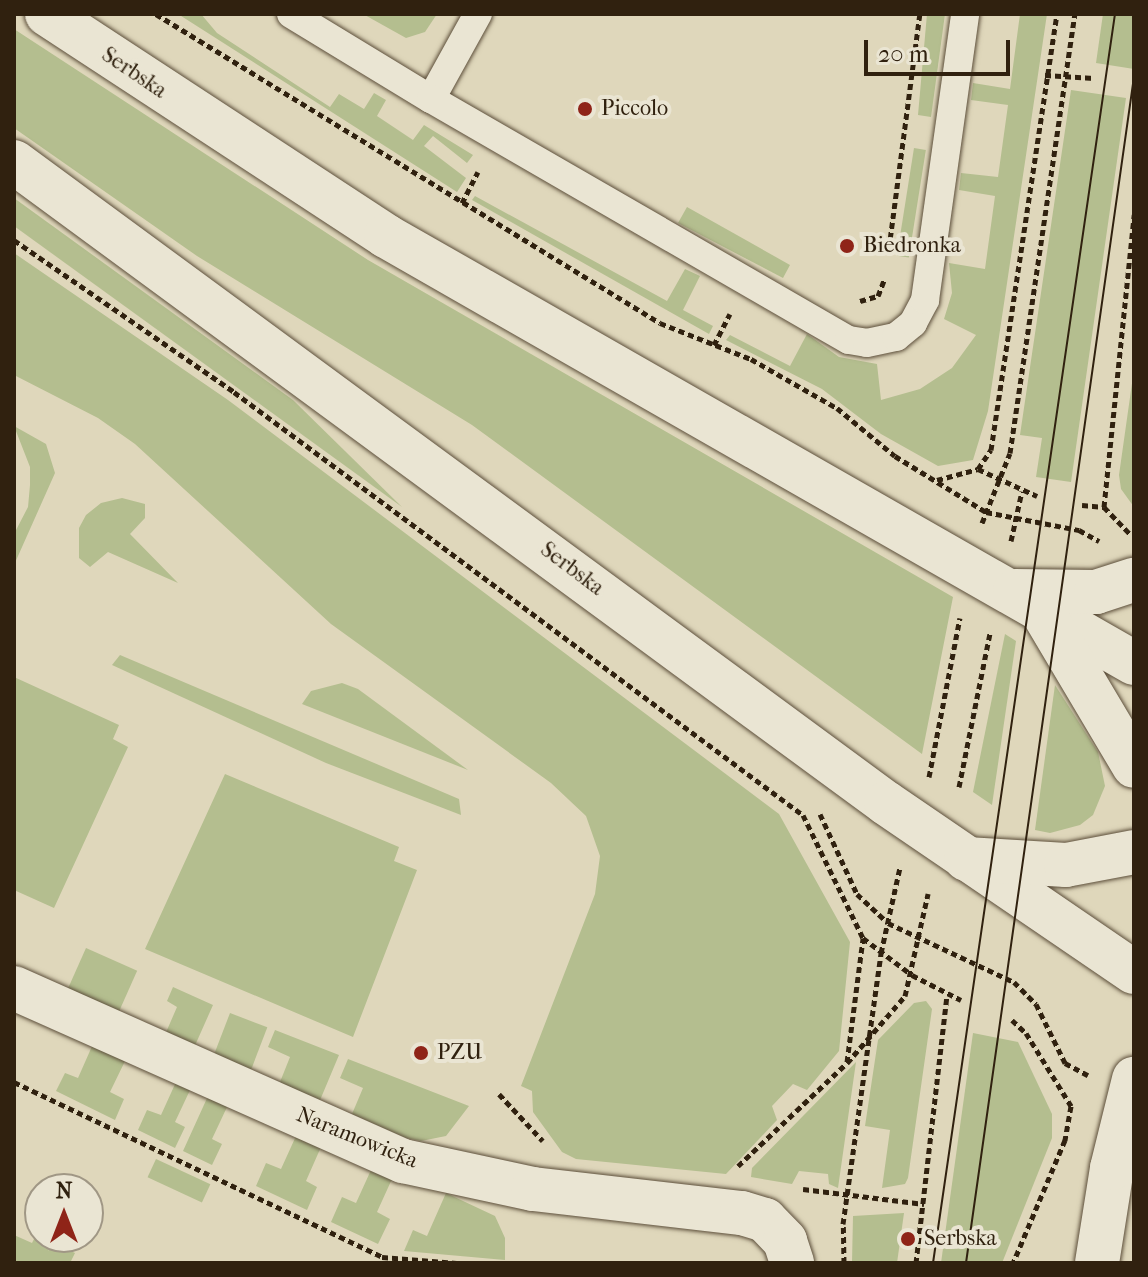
<!DOCTYPE html>
<style>
body{margin:0}
#map{position:relative;width:1148px;height:1277px;overflow:hidden;background:#dfd7bb;font-family:"IM FELL French Canon",serif}
div>[style]{position:absolute}
[style*='--x']{left:calc(var(--x)*1px);top:calc(var(--y)*1px);width:calc(var(--w)*1px);rotate:calc(var(--a)*1deg)}
.green>*{inset:0;background:#b4be8f;transform-origin:0 0}
.path>*{height:5px;margin-top:-2.5px;transform-origin:0;background:repeating-linear-gradient(90deg,#30210f 0 6px,transparent 0 10px)}
.roads{filter:drop-shadow(0 0 2px #5c4e3a) drop-shadow(0 0 2px #5c4e3a)}
.service>*{height:28px;margin:-14px;padding:0 14px;transform-origin:14px;border-radius:14px;background:#eae5d3}
.minor>*{height:44px;margin:-22px;padding:0 22px;transform-origin:22px;border-radius:22px;background:#eae5d3}
.tertiary>*{height:44px;margin:-22px;padding:0 22px;transform-origin:22px;border-radius:22px;background:#eae5d3}
.tram>*{height:2px;margin:-1px;padding:0 1px;transform-origin:1px;border-radius:1px;background:#30210f}
.dots>*{width:22px;height:22px;translate:-50% -50%;box-sizing:border-box;border:4px solid #eae5d3;border-radius:50%}
span{translate:-50% -50%;white-space:nowrap;text-align:center;line-height:1.15;-webkit-text-stroke:8px #eae5d3;paint-order:stroke}
.street-label{font-size:22px;color:#30210f}
.poi-label{font-size:22px;color:#30210f}
.left{translate:0 -50%;text-align:left}
.frame{position:absolute;inset:0;border:16px solid #30210f;pointer-events:none}
.north{position:absolute;left:24px;top:1173px;width:80px;height:80px;box-sizing:border-box;background:#eae5d3;border:2px solid #a09785;border-radius:50%;rotate:0deg;font-size:22px;font-weight:700;line-height:32px;text-align:center;color:#30210f}
.north::after{content:'';display:block;margin:auto;width:28px;height:36px;background:#8f2418;clip-path:polygon(50% 0,100% 100%,50% 72%,0 100%)}
.scale{position:absolute;left:864px;top:40px;width:146px;height:36px;box-sizing:border-box;border:4px solid #30210f;border-top:0;padding-left:10px;font-size:24px;line-height:28px;white-space:nowrap;color:#30210f;-webkit-text-stroke:6px #eae5d3;paint-order:stroke}
</style>
<div id="map">
<div class="green">
<div style="clip-path:polygon(178px 14px,201px 14px,217px 33px,330px 107px,339px 94px,364px 109px,374px 93px,386px 100px,377px 116px,413px 140px,424px 125px,473px 155px,467px 163px,433px 136px,424px 146px,466px 178px,457px 192px)"></div>
<div style="clip-path:polygon(363px 14px,437px 14px,425px 32px,406px 38px)"></div>
<div style="clip-path:polygon(927px 14px,945px 14px,931px 117px,918px 115px)"></div>
<div style="clip-path:polygon(1020px 14px,1047px 14px,988px 411px,973px 460px,938px 466px,881px 434px,822px 389px,726px 340px,730px 335px,790px 366px,807px 334px,839px 357px,877px 364px,881px 400px,920px 389px,952px 368px,976px 335px,944px 319px,952px 293px,949px 263px,985px 269px,995px 196px,959px 190px,961px 173px,998px 177px,1008px 105px,971px 100px,973px 83px,1010px 89px)"></div>
<div style="clip-path:polygon(1103px 14px,1134px 14px,1134px 69px,1096px 63px)"></div>
<div style="clip-path:polygon(14px 29px,368px 260px,953px 597px,922px 754px,472px 425px,197px 256px,14px 128px)"></div>
<div style="clip-path:polygon(1071px 90px,1126px 98px,1071px 482px,1036px 477px,1042px 438px,1020px 435px)"></div>
<div style="left:914px;top:148px;width:12px;height:109px;rotate:9deg"></div>
<div style="clip-path:polygon(475px 196px,667px 301px,685px 269px,700px 276px,683px 310px,713px 326px,709px 334px,472px 200px)"></div>
<div style="clip-path:polygon(14px 198px,293px 400px,402px 507px,14px 226px)"></div>
<div style="clip-path:polygon(687px 207px,790px 265px,783px 278px,678px 223px)"></div>
<div style="clip-path:polygon(14px 253px,228px 400px,779px 814px,850px 942px,839px 1051px,807px 1090px,793px 1084px,772px 1106px,777px 1120px,726px 1174px,576px 1159px,562px 1152px,533px 1112px,532px 1091px,521px 1086px,595px 894px,600px 856px,586px 816px,551px 783px,331px 624px,135px 444px,98px 418px,14px 375px)"></div>
<div style="clip-path:polygon(1134px 369px,1133px 415px,1134px 507px,1121px 489px,1119px 475px)"></div>
<div style="clip-path:polygon(14px 426px,46px 444px,55px 473px,14px 565px,14px 534px,28px 507px,30px 485px,30px 467px)"></div>
<div style="clip-path:polygon(122px 498px,145px 504px,145px 518px,130px 534px,178px 583px,108px 552px,90px 567px,79px 558px,79px 528px,86px 515px,101px 503px)"></div>
<div style="clip-path:polygon(1005px 634px,1016px 641px,992px 805px,973px 792px)"></div>
<div style="clip-path:polygon(120px 655px,459px 799px,461px 815px,326px 763px,112px 665px)"></div>
<div style="clip-path:polygon(14px 677px,119px 725px,113px 739px,128px 747px,54px 908px,14px 890px)"></div>
<div style="clip-path:polygon(342px 683px,358px 689px,468px 770px,302px 704px,311px 691px)"></div>
<div style="clip-path:polygon(1055px 685px,1098px 752px,1105px 786px,1093px 815px,1080px 825px,1050px 833px,1035px 830px)"></div>
<div style="clip-path:polygon(225px 774px,399px 847px,394px 861px,417px 870px,353px 1037px,145px 949px)"></div>
<div style="left:86px;top:948px;width:56px;height:49px;rotate:24deg"></div>
<div style="clip-path:polygon(173px 987px,213px 1005px,193px 1050px,164px 1037px,177px 1007px,167px 1001px)"></div>
<div style="clip-path:polygon(926px 1001px,932px 1009px,908px 1178px,905px 1184px,882px 1188px,890px 1130px,865px 1126px,878px 1040px,914px 1003px)"></div>
<div style="left:230px;top:1013px;width:40px;height:48px;rotate:21deg"></div>
<div style="clip-path:polygon(275px 1030px,339px 1055px,318px 1105px,278px 1087px,290px 1057px,268px 1047px)"></div>
<div style="clip-path:polygon(973px 1033px,1018px 1042px,1052px 1114px,1052px 1138px,1002px 1263px,941px 1263px)"></div>
<div style="clip-path:polygon(93px 1044px,126px 1059px,110px 1092px,124px 1099px,115px 1120px,56px 1091px,65px 1073px,78px 1078px)"></div>
<div style="clip-path:polygon(348px 1059px,469px 1106px,446px 1136px,421px 1141px,406px 1138px,352px 1114px,363px 1088px,340px 1078px)"></div>
<div style="clip-path:polygon(856px 1062px,838px 1188px,829px 1184px,828px 1174px,799px 1171px,792px 1184px,751px 1177px,752px 1168px)"></div>
<div style="clip-path:polygon(176px 1082px,191px 1088px,175px 1122px,185px 1127px,175px 1148px,138px 1130px,147px 1110px,161px 1115px)"></div>
<div style="clip-path:polygon(208px 1096px,228px 1105px,212px 1139px,222px 1144px,212px 1165px,183px 1151px)"></div>
<div style="clip-path:polygon(296px 1136px,321px 1147px,306px 1181px,317px 1187px,307px 1210px,256px 1186px,266px 1163px,281px 1169px)"></div>
<div style="left:156px;top:1159px;width:60px;height:20px;rotate:25deg"></div>
<div style="clip-path:polygon(371px 1170px,392px 1179px,377px 1212px,390px 1219px,378px 1244px,331px 1222px,342px 1197px,356px 1203px)"></div>
<div style="clip-path:polygon(446px 1193px,495px 1216px,505px 1238px,505px 1260px,404px 1251px,413px 1230px,427px 1236px)"></div>
<div style="clip-path:polygon(904px 1213px,897px 1263px,852px 1263px,853px 1216px)"></div>
<div style="clip-path:polygon(14px 1235px,32px 1243px,36px 1235px,50px 1241px,48px 1251px,53px 1242px,75px 1253px,70px 1263px,14px 1263px)"></div>
</div>
<div class="path">
<div style="--x:156;--y:14;--w:591;--a:31.51"></div>
<div style="--x:660;--y:323;--w:98;--a:21.6"></div>
<div style="--x:751;--y:359;--w:99;--a:29.7"></div>
<div style="--x:837;--y:408;--w:75;--a:39.6"></div>
<div style="--x:895;--y:456;--w:107;--a:31.6"></div>
<div style="--x:986;--y:512;--w:95;--a:11"></div>
<div style="--x:1079;--y:530;--w:23;--a:29"></div>
<div style="--x:1045;--y:75;--w:49;--a:3.5"></div>
<div style="--x:462;--y:203;--w:35;--a:-63"></div>
<div style="--x:14;--y:240;--w:267;--a:34.6"></div>
<div style="--x:234;--y:392;--w:709;--a:36.63"></div>
<div style="--x:803;--y:815;--w:137;--a:64"></div>
<div style="--x:863;--y:938;--w:61;--a:37.1"></div>
<div style="--x:912;--y:975;--w:55;--a:27"></div>
<div style="--x:889;--y:248;--w:236;--a:-82.5"></div>
<div style="--x:860;--y:301;--w:19;--a:-16"></div>
<div style="--x:878;--y:296;--w:19;--a:-69"></div>
<div style="--x:714;--y:345;--w:35;--a:-63"></div>
<div style="--x:978;--y:469;--w:65;--a:24.6"></div>
<div style="--x:937;--y:480;--w:42;--a:-15"></div>
<div style="--x:978;--y:469;--w:23;--a:-56"></div>
<div style="--x:991;--y:450;--w:441;--a:-81.4"></div>
<div style="--x:1082;--y:505;--w:22;--a:5"></div>
<div style="--x:1104;--y:507;--w:37;--a:46"></div>
<div style="--x:1104;--y:507;--w:294;--a:-84.1"></div>
<div style="--x:982;--y:523;--w:75;--a:-68.2"></div>
<div style="--x:1010;--y:453;--w:444;--a:-81.6"></div>
<div style="--x:1011;--y:541;--w:51;--a:-77.6"></div>
<div style="--x:929;--y:777;--w:162;--a:-79"></div>
<div style="--x:959;--y:787;--w:157;--a:-78.6"></div>
<div style="--x:820;--y:814;--w:88;--a:65.2"></div>
<div style="--x:857;--y:894;--w:42;--a:43.1"></div>
<div style="--x:888;--y:923;--w:139;--a:25.1"></div>
<div style="--x:1014;--y:982;--w:31;--a:45"></div>
<div style="--x:1036;--y:1004;--w:66;--a:63.8"></div>
<div style="--x:1065;--y:1063;--w:26;--a:28"></div>
<div style="--x:1012;--y:1020;--w:19;--a:43"></div>
<div style="--x:1026;--y:1033;--w:86;--a:58.3"></div>
<div style="--x:1071;--y:1106;--w:35;--a:100"></div>
<div style="--x:1065;--y:1140;--w:134;--a:112.9"></div>
<div style="--x:847;--y:1062;--w:125;--a:-82.6"></div>
<div style="--x:14;--y:1082;--w:407;--a:25.4"></div>
<div style="--x:382;--y:1257;--w:75;--a:4.6"></div>
<div style="--x:499;--y:1094;--w:64;--a:46.9"></div>
<div style="--x:738;--y:1166;--w:150;--a:-43.4"></div>
<div style="--x:847;--y:1063;--w:89;--a:-49.1"></div>
<div style="--x:905;--y:996;--w:105;--a:-77.3"></div>
<div style="--x:803;--y:1189;--w:122;--a:7.1"></div>
<div style="--x:844;--y:1263;--w:39;--a:-91"></div>
<div style="--x:843;--y:1224;--w:274;--a:-82"></div>
<div style="--x:881;--y:953;--w:88;--a:-77.5"></div>
<div style="--x:916;--y:1263;--w:270;--a:-83.4"></div>
</div>
<div class="roads">
<div class="service">
<div style="--x:291;--y:14;--w:164;--a:31.3"></div>
<div style="--x:431;--y:99;--w:97;--a:-61.1"></div>
<div style="--x:431;--y:99;--w:482;--a:30"></div>
<div style="--x:849;--y:340;--w:18;--a:9"></div>
<div style="--x:867;--y:343;--w:30;--a:-12"></div>
<div style="--x:896;--y:337;--w:22;--a:-39"></div>
<div style="--x:913;--y:323;--w:26;--a:-62"></div>
<div style="--x:925;--y:300;--w:289;--a:-82"></div>
</div>
<div class="minor">
<div style="--x:14;--y:988;--w:426;--a:24"></div>
<div style="--x:403;--y:1161;--w:133;--a:12.2"></div>
<div style="--x:533;--y:1189;--w:210;--a:6.6"></div>
<div style="--x:742;--y:1213;--w:24;--a:17"></div>
<div style="--x:765;--y:1220;--w:29;--a:46"></div>
<div style="--x:785;--y:1241;--w:23;--a:72"></div>
</div>
<div class="tertiary">
<div style="--x:47;--y:14;--w:405;--a:33.2"></div>
<div style="--x:386;--y:236;--w:861;--a:29.72"></div>
<div style="--x:14;--y:162;--w:1082;--a:36.32"></div>
<div style="--x:886;--y:803;--w:300;--a:34.3"></div>
<div style="--x:1015;--y:591;--w:81;--a:0.7"></div>
<div style="--x:1096;--y:592;--w:40;--a:-18"></div>
<div style="--x:1042;--y:611;--w:180;--a:59.3"></div>
<div style="--x:966;--y:859;--w:100;--a:3.4"></div>
<div style="--x:1066;--y:865;--w:69;--a:-10.8"></div>
<div style="--x:1097;--y:1263;--w:96;--a:-81"></div>
<div style="--x:1112;--y:1168;--w:92;--a:-76.1"></div>
</div>
</div>
<div class="tram">
<div style="--x:933;--y:1263;--w:1262;--a:-81.71"></div>
<div style="--x:966;--y:1263;--w:1198;--a:-81.94"></div>
</div>
<div class="dots">
<div style="left:585px;top:109px;background:#8f2418"></div>
<div style="left:847px;top:246px;background:#8f2418"></div>
<div style="left:421px;top:1053px;background:#8f2418"></div>
<div style="left:908px;top:1239px;background:#8f2418"></div>
</div>
<div class="street-label">
<span style="left:134px;top:73px;rotate:34deg">Serbska</span>
<span style="left:572px;top:569px;rotate:37deg">Serbska</span>
<span style="left:357px;top:1138px;rotate:22deg">Naramowicka</span>
</div>
<div class="poi-label">
<span class="left" style="left:601px;top:109px">Piccolo</span>
<span class="left" style="left:863px;top:246px">Biedronka</span>
<span class="left" style="left:437px;top:1053px">PZU</span>
<span class="left" style="left:924px;top:1239px">Serbska</span>
</div>
<div class="frame"></div>
<div class="north">N</div>
<div class="scale">20 m</div>
</div>
